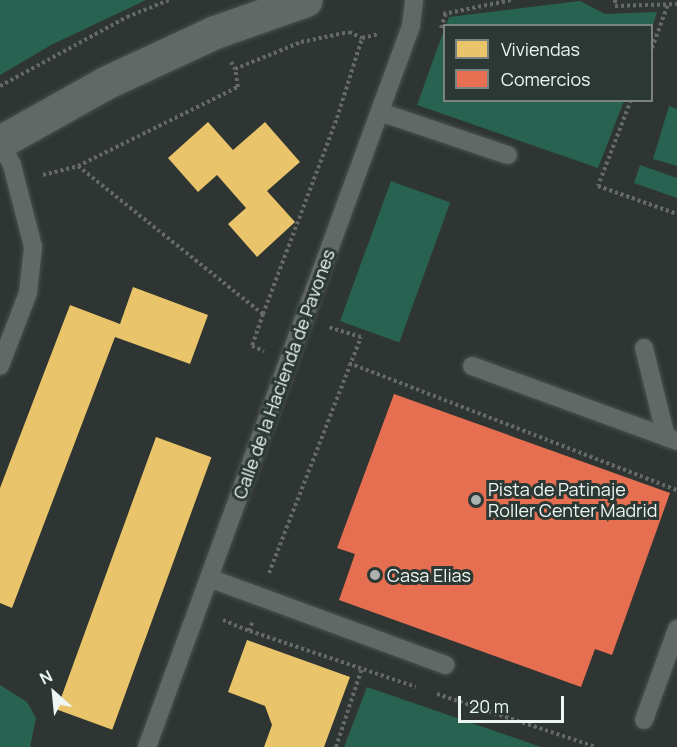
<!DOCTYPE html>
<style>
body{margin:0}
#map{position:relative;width:677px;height:747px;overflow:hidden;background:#2e3532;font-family:Manrope,sans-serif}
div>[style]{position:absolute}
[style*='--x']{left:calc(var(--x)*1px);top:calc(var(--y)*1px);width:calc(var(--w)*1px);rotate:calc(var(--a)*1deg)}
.green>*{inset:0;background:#286351;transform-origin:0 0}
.homes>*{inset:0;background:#e9c46a;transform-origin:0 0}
.shops>*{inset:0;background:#e76f51}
.path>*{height:4px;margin-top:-2px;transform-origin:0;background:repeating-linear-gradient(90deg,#656a68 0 3px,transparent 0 6px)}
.roads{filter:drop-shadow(0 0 2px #4a504e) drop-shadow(0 0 2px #4a504e)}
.service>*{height:18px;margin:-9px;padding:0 9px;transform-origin:9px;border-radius:9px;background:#626865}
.minor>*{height:33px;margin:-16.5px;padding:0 16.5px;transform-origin:16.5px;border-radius:16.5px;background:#626865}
.dots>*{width:16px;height:16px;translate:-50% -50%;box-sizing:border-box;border:3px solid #2b3833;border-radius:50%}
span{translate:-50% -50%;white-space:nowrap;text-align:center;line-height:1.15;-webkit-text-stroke:6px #2b3833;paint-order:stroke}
.street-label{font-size:18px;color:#eef6f3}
.poi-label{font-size:18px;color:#eef6f3}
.left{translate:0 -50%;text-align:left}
.legend{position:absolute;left:443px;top:24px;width:210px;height:78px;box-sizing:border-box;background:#2b3833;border:2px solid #798480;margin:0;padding:8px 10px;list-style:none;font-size:18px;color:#eef6f3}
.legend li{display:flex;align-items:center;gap:12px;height:30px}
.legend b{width:30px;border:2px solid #798480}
.north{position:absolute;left:24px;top:663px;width:60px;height:60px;-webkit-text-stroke:4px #2b3833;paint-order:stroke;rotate:333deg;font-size:16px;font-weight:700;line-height:24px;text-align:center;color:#eef6f3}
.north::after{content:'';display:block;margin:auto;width:21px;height:27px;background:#eef6f3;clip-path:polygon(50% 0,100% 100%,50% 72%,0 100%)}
.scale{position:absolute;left:458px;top:696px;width:106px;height:27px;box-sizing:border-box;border:3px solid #eef6f3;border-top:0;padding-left:8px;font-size:18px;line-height:21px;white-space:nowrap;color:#eef6f3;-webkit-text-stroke:4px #2b3833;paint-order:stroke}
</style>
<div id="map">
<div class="green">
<div style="clip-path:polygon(0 0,146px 0,51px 45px,0 75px)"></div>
<div style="clip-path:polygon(580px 1px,605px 14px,657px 12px,652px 28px,446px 25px,449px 17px)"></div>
<div style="clip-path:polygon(444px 30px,444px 100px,624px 101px,598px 168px,417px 105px)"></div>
<div style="clip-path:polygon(669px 106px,677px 109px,677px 166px,653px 159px)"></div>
<div style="clip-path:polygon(640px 165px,677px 178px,677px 198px,634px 183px)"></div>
<div style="left:391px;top:181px;width:63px;height:149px;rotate:20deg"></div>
<div style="clip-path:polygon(0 685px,27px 702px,36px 718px,30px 747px,0 747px)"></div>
<div style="clip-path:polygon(367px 687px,541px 747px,344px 747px)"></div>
</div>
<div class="homes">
<div style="clip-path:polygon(208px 122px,233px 150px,265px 122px,300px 162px,267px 191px,295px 222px,257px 257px,228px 224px,246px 208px,217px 175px,198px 192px,168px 158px)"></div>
<div style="clip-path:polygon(133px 287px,208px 315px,190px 364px,115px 337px,12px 608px,0 603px,0 488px,70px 305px,120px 324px)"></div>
<div style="left:156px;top:437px;width:59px;height:290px;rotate:20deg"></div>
<div style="clip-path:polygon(247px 640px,350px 677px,324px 747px,264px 747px,272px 725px,265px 706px,228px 692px)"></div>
</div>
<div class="shops">
<div style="clip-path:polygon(394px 394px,670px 493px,612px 655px,595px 649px,581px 687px,339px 600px,355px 554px,337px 548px)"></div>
</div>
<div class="path">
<div style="--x:615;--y:0;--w:6;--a:90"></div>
<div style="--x:615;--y:6;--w:62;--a:-1.8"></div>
<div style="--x:443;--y:14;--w:70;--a:-11.5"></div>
<div style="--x:441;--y:28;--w:16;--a:-72"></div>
<div style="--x:652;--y:48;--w:47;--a:-70"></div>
<div style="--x:231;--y:62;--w:8;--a:60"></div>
<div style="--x:235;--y:69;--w:71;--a:-22.2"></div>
<div style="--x:301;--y:42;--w:49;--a:-11.8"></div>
<div style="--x:349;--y:32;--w:14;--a:25"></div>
<div style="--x:362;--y:38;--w:17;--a:-13"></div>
<div style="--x:0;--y:86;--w:145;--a:-28.5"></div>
<div style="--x:127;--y:17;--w:45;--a:-22"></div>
<div style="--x:631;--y:100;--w:92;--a:111"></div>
<div style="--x:598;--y:186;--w:84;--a:19.5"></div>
<div style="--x:78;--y:166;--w:237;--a:38.7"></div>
<div style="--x:263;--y:314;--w:210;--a:-69.3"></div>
<div style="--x:337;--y:118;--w:84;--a:-72.6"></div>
<div style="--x:43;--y:175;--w:36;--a:-14"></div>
<div style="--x:78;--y:166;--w:178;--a:-26.3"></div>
<div style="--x:238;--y:87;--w:18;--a:-99"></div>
<div style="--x:263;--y:314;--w:34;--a:109"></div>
<div style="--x:252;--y:346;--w:13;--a:23"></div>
<div style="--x:349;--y:363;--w:352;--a:21.2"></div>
<div style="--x:269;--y:573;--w:253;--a:-68.7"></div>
<div style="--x:361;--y:337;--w:34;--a:-163"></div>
<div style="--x:223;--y:620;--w:28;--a:23"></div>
<div style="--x:249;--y:631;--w:9;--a:-69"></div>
<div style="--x:250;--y:631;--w:175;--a:18.6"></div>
<div style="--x:437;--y:694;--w:168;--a:18.4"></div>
<div style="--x:336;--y:747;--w:83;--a:-71.8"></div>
</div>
<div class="roads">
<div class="service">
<div style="--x:380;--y:112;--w:135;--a:18.6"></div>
<div style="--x:0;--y:143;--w:25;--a:61"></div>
<div style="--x:12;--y:165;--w:85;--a:75.6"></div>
<div style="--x:33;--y:247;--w:46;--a:96.2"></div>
<div style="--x:28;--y:293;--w:78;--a:111"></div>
<div style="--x:644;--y:348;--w:92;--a:76.1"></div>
<div style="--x:472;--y:366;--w:218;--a:20.1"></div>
<div style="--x:209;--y:578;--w:252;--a:20.2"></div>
<div style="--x:644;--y:720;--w:97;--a:-70.1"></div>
<div style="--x:147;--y:747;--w:768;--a:-69.89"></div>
<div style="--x:411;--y:26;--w:26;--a:-83"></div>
</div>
<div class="minor">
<div style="--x:0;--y:142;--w:120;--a:-29.3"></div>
<div style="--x:105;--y:83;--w:121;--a:-24.9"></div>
<div style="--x:215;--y:32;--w:96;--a:-19.4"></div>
</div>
</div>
<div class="dots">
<div style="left:476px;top:500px;background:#abb2af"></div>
<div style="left:375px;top:575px;background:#abb2af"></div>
</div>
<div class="street-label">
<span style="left:284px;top:374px;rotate:-70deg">Calle de la Hacienda de Pavones</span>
</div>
<div class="poi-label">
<span class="left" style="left:488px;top:500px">Pista de Patinaje<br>Roller Center Madrid</span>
<span class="left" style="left:387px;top:575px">Casa Elias</span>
</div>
<ul class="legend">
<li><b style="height:16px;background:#e9c46a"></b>Viviendas</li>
<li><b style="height:16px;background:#e76f51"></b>Comercios</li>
</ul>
<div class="north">N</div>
<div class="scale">20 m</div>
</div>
